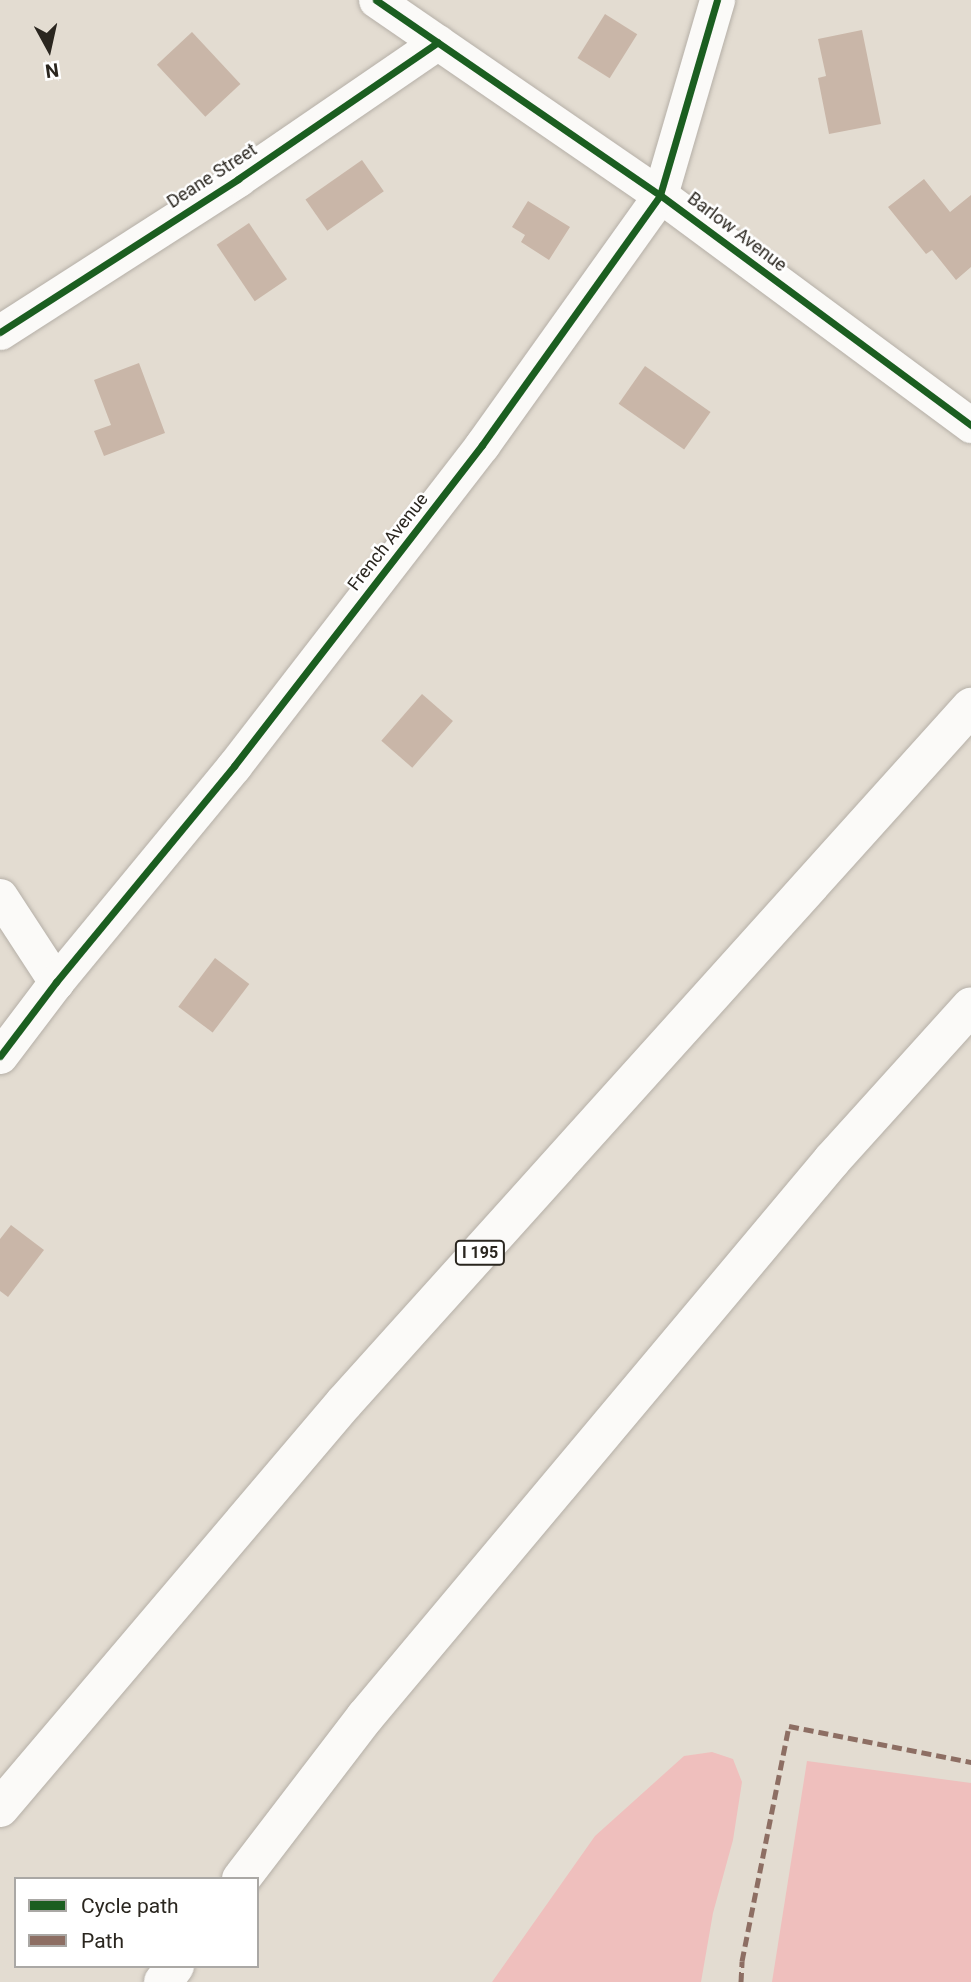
<!DOCTYPE html>
<style>
body{margin:0}
#map{position:relative;width:971px;height:1982px;overflow:hidden;background:#e3dcd1;font-family:Roboto,sans-serif}
div>[style]{position:absolute}
[style*='--x']{left:calc(var(--x)*1px);top:calc(var(--y)*1px);width:calc(var(--w)*1px);rotate:calc(var(--a)*1deg)}
.green>*{inset:0;background:#efbfbd}
.building>*{inset:0;background:#c9b6a8;transform-origin:0 0}
.roads{filter:drop-shadow(0 0 2px #b5afa7) drop-shadow(0 0 2px #b5afa7)}
.street>*{height:35px;margin:-17.5px;padding:0 17.5px;transform-origin:17.5px;border-radius:17.5px;background:#fbfaf8}
.highway>*{height:38px;margin:-19px;padding:0 19px;transform-origin:19px;border-radius:19px;background:#fbfaf8}
.quiet>*{height:5px;margin-top:-2.5px;transform-origin:0;background:repeating-linear-gradient(90deg,#8d6e63 0 10px,transparent 0 15px)}
.cycleway>*{height:7px;margin:-3.5px;padding:0 3.5px;transform-origin:3.5px;border-radius:3.5px;background:#1b5e20}
span{translate:-50% -50%;white-space:nowrap;text-align:center;line-height:1.15;-webkit-text-stroke:5px #fff;paint-order:stroke}
.shield-label span{padding:2px 5px;background:#fff;border:2px solid;border-radius:5px;-webkit-text-stroke-width:0}
.shield-label{font-size:16px;color:#2a261f;font-weight:700}
.street-label{font-size:18px;color:#2a261f}
.legend{position:absolute;left:14px;top:1877px;width:245px;height:91px;box-sizing:border-box;background:#fff;border:2px solid #aaa8a5;margin:0;padding:9px 12px;list-style:none;font-size:21px;color:#2a261f}
.legend li{display:flex;align-items:center;gap:14px;height:35px}
.legend b{width:35px;border:2px solid #aaa8a5}
.north{position:absolute;left:14px;top:14px;width:70px;height:70px;-webkit-text-stroke:5px #fff;paint-order:stroke;rotate:172deg;font-size:19px;font-weight:700;line-height:28px;text-align:center;color:#2a261f}
.north::after{content:'';display:block;margin:auto;width:24px;height:32px;background:#2a261f;clip-path:polygon(50% 0,100% 100%,50% 72%,0 100%)}
</style>
<div id="map">
<div class="green">
<div style="clip-path:polygon(712px 1752px,733px 1759px,742px 1782px,733px 1840px,713px 1913px,701px 1982px,492px 1982px,595px 1836px,684px 1756px)"></div>
<div style="clip-path:polygon(807px 1761px,971px 1783px,971px 1982px,772px 1982px)"></div>
</div>
<div class="building">
<div style="left:605px;top:14px;width:38px;height:52px;rotate:32deg"></div>
<div style="clip-path:polygon(862px 30px,881px 124px,829px 134px,818px 78px,826px 76px,818px 39px)"></div>
<div style="left:192px;top:32px;width:71px;height:48px;rotate:47deg"></div>
<div style="left:362px;top:160px;width:38px;height:69px;rotate:55deg"></div>
<div style="clip-path:polygon(924px 179px,950px 212px,971px 195px,971px 267px,956px 280px,932px 250px,926px 254px,888px 207px)"></div>
<div style="clip-path:polygon(528px 201px,570px 227px,549px 260px,521px 242px,525px 235px,512px 227px)"></div>
<div style="left:249px;top:223px;width:68px;height:39px;rotate:56deg"></div>
<div style="clip-path:polygon(139px 363px,165px 433px,104px 456px,94px 431px,111px 425px,94px 380px)"></div>
<div style="left:645px;top:366px;width:80px;height:46px;rotate:35deg"></div>
<div style="left:422px;top:694px;width:41px;height:62px;rotate:41deg"></div>
<div style="left:215px;top:958px;width:43px;height:61px;rotate:37deg"></div>
<div style="clip-path:polygon(11px 1225px,44px 1250px,8px 1297px,0 1291px,0 1239px)"></div>
</div>
<div class="roads">
<div class="street">
<div style="--x:376;--y:0;--w:345;--a:34.5"></div>
<div style="--x:660;--y:195;--w:387;--a:36.5"></div>
<div style="--x:0;--y:332;--w:283;--a:-32.7"></div>
<div style="--x:238;--y:179;--w:242;--a:-34.4"></div>
<div style="--x:0;--y:896;--w:103;--a:56.9"></div>
<div style="--x:0;--y:1056;--w:93;--a:-52.9"></div>
<div style="--x:56;--y:982;--w:280;--a:-50.5"></div>
<div style="--x:234;--y:766;--w:406;--a:-52.3"></div>
<div style="--x:482;--y:445;--w:307;--a:-54.5"></div>
<div style="--x:660;--y:195;--w:203;--a:-73.7"></div>
</div>
<div class="highway">
<div style="--x:0;--y:1808;--w:531;--a:-49.66"></div>
<div style="--x:344;--y:1403;--w:937;--a:-47.99"></div>
<div style="--x:241;--y:1879;--w:204;--a:-52.6"></div>
<div style="--x:365;--y:1717;--w:727;--a:-50.02"></div>
<div style="--x:832;--y:1160;--w:207;--a:-47.9"></div>
<div style="--x:163;--y:1982;--w:20;--a:-53"></div>
</div>
</div>
<div class="quiet">
<div style="--x:741;--y:1982;--w:21;--a:-87"></div>
<div style="--x:742;--y:1961;--w:240;--a:-78.7"></div>
<div style="--x:789;--y:1726;--w:186;--a:11.2"></div>
</div>
<div class="cycleway">
<div style="--x:376;--y:0;--w:345;--a:34.5"></div>
<div style="--x:660;--y:195;--w:387;--a:36.5"></div>
<div style="--x:0;--y:332;--w:283;--a:-32.7"></div>
<div style="--x:238;--y:179;--w:242;--a:-34.4"></div>
<div style="--x:0;--y:1056;--w:93;--a:-52.9"></div>
<div style="--x:56;--y:982;--w:280;--a:-50.5"></div>
<div style="--x:234;--y:766;--w:406;--a:-52.3"></div>
<div style="--x:482;--y:445;--w:307;--a:-54.5"></div>
<div style="--x:660;--y:195;--w:203;--a:-73.7"></div>
</div>
<div class="shield-label">
<span style="left:480px;top:1253px">I 195</span>
</div>
<div class="street-label">
<span style="left:212px;top:176px;rotate:-33deg">Deane Street</span>
<span style="left:737px;top:232px;rotate:37deg">Barlow Avenue</span>
<span style="left:388px;top:542px;rotate:-52deg">French Avenue</span>
</div>
<ul class="legend">
<li><b style="height:9px;background:#1b5e20"></b>Cycle path</li>
<li><b style="height:9px;background:#8d6e63"></b>Path</li>
</ul>
<div class="north">N</div>
</div>
